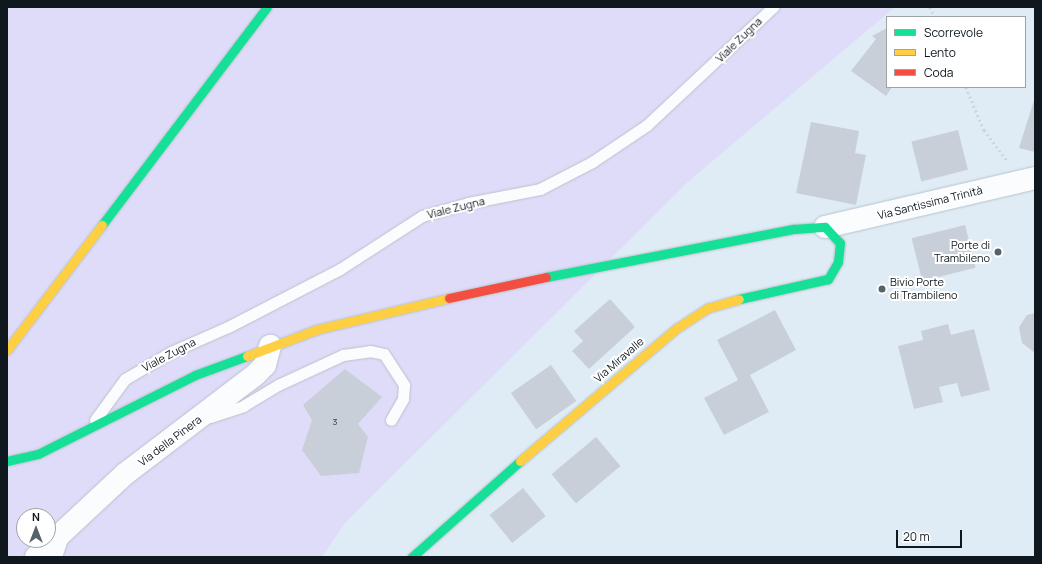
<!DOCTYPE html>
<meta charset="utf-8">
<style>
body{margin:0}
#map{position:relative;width:1042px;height:564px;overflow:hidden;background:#dfecf5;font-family:Manrope,sans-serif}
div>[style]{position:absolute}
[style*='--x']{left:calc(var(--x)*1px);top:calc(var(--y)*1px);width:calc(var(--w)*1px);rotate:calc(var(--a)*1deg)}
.green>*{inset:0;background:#dfdcf9}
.building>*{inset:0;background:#c8cfd8;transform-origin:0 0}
.path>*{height:2.5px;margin-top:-1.25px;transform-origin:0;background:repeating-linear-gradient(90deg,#d1d4d7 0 2px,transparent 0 5px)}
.roads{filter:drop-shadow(0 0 1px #b8c3cb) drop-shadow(0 0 1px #b8c3cb)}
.lane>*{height:11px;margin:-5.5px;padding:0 5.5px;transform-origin:5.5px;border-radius:5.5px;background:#fafcfe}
.street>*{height:22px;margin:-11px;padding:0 11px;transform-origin:11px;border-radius:11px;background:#fafcfe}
.fast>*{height:9px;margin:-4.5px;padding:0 4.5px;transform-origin:4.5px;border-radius:4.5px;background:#16e098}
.slow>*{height:9px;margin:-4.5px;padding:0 4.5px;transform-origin:4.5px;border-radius:4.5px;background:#ffcf43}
.jam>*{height:9px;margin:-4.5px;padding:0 4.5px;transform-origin:4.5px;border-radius:4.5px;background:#f24e42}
.dots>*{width:11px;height:11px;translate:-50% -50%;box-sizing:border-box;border:2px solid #fff;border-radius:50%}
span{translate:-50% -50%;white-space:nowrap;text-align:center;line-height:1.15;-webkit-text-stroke:4px #fff;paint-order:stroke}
.number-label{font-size:9px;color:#3c464c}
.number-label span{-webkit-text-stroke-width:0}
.street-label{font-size:11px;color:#0e181e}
.poi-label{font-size:11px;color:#0e181e}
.right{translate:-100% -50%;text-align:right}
.left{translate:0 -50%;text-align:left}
.frame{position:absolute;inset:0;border:8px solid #0e181e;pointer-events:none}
.legend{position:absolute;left:886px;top:16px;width:140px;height:72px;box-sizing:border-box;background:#fff;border:1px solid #9fa3a5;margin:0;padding:5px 7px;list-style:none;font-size:12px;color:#0e181e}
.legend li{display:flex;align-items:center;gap:8px;height:20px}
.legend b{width:20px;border:1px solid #9fa3a5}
.north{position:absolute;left:16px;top:508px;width:40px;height:40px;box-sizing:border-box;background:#fff;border:1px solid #9fa3a5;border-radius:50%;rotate:0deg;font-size:11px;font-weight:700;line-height:16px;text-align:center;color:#0e181e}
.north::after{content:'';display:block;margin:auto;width:14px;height:18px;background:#576269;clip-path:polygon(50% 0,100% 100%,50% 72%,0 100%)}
.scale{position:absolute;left:896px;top:530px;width:66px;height:18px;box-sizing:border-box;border:2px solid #0e181e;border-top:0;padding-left:5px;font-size:12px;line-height:14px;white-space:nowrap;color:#0e181e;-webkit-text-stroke:3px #fff;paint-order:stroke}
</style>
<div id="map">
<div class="green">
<div style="clip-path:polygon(evenodd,7px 7px,895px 7px,690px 180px,345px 523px,322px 557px,7px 557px,7px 7px,24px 516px,48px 516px,48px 540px,24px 540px,24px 516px)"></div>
</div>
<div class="building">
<div style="clip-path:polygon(887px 28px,887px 87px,892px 87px,886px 96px,851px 71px,876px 39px,872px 36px)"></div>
<div style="clip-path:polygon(1035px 97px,1035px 152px,1019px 148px)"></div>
<div style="clip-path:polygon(811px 122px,859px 131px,855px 153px,866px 155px,856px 205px,796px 193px)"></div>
<div style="left:958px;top:130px;width:41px;height:48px;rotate:76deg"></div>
<div style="left:965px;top:225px;width:44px;height:55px;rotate:76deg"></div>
<div style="clip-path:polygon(610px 299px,635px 327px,589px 369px,572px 351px,583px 341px,574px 331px)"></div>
<div style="clip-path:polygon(775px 310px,796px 350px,750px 375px,769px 412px,724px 435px,704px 398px,738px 380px,717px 340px)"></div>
<div style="clip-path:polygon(1035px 313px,1035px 353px,1022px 343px,1019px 327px,1027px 315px)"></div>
<div style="clip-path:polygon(948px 324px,951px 335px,974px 329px,990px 390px,961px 397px,957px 383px,939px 387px,943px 402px,914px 409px,898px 346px,923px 340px,921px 331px)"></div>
<div style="left:551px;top:365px;width:44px;height:49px;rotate:55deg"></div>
<div style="clip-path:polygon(345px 369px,382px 397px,358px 424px,368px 437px,359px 473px,321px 476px,302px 450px,312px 420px,303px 405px)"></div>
<div style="left:596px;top:437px;width:38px;height:58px;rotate:50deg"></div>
<div style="left:523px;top:488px;width:36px;height:43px;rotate:51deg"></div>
</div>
<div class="path">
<div style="--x:930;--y:7;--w:11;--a:63"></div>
<div style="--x:966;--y:87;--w:47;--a:67.3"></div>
<div style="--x:984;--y:130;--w:39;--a:53"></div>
</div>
<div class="roads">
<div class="lane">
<div style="--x:210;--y:417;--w:35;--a:-18"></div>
<div style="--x:243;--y:406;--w:41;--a:-31"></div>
<div style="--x:278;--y:385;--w:72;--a:-24.8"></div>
<div style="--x:343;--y:355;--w:27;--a:-8"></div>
<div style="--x:370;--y:351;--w:14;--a:12"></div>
<div style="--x:384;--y:354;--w:37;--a:57"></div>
<div style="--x:404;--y:385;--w:14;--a:94"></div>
<div style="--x:403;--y:399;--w:24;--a:120"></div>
<div style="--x:95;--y:420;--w:51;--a:-53.8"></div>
<div style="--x:125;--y:379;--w:53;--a:-30.4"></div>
<div style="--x:171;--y:352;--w:62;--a:-23.7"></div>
<div style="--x:228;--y:327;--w:126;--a:-27.4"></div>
<div style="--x:340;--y:269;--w:98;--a:-32.9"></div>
<div style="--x:422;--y:216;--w:48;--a:-15.8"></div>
<div style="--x:468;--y:203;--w:73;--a:-11"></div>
<div style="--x:540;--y:189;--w:59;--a:-27.4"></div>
<div style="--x:592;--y:162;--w:66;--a:-33.9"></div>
<div style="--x:647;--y:125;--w:173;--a:-43.1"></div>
<div style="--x:56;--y:557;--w:20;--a:-72"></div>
</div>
<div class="street">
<div style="--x:825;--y:227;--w:216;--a:-13.1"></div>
<div style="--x:36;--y:557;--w:122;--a:-43"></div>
<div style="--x:125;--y:474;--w:163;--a:-37.3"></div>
<div style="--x:255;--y:375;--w:14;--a:-45"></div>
<div style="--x:265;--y:365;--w:20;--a:-75"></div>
</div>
<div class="fast">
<div style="--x:102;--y:225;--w:273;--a:-52.9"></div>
<div style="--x:546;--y:277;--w:253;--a:-11"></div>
<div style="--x:794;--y:229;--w:31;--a:-4"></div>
<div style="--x:825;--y:227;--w:22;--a:47"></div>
<div style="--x:840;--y:243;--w:19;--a:96"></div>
<div style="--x:838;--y:262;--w:20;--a:120"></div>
<div style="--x:828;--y:279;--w:91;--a:167.3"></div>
<div style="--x:7;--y:461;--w:32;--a:-13"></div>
<div style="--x:38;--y:454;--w:176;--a:-26.7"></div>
<div style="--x:195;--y:375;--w:55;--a:-20.1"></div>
<div style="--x:412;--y:557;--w:144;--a:-41.6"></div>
</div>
<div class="slow">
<div style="--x:7;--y:350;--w:157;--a:-52.8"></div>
<div style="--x:247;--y:356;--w:76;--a:-20.8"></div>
<div style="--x:318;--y:329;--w:135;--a:-13.3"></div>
<div style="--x:520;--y:461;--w:206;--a:-40.3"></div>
<div style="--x:677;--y:328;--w:37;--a:-33"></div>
<div style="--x:708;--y:308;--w:32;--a:-16"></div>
</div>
<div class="jam">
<div style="--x:449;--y:298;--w:99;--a:-12.2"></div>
</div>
</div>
<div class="dots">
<div style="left:998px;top:252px;background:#576269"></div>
<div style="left:882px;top:289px;background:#576269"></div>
</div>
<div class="number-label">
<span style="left:335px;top:422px">3</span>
</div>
<div class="street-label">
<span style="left:739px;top:40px;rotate:-44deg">Viale Zugna</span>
<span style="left:930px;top:203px;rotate:-14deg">Via Santissima Trinità</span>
<span style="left:456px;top:208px;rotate:-14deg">Viale Zugna</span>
<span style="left:169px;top:355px;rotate:-28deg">Viale Zugna</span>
<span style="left:619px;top:360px;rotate:-41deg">Via Miravalle</span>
<span style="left:170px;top:441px;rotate:-37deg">Via della Pinera</span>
</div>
<div class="poi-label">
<span class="right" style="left:990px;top:252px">Porte di<br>Trambileno</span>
<span class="left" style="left:890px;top:289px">Bivio Porte<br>di Trambileno</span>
</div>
<div class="frame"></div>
<ul class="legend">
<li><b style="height:5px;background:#16e098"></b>Scorrevole</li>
<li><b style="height:5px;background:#ffcf43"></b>Lento</li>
<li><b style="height:5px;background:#f24e42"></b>Coda</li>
</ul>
<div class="north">N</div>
<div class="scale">20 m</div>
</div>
